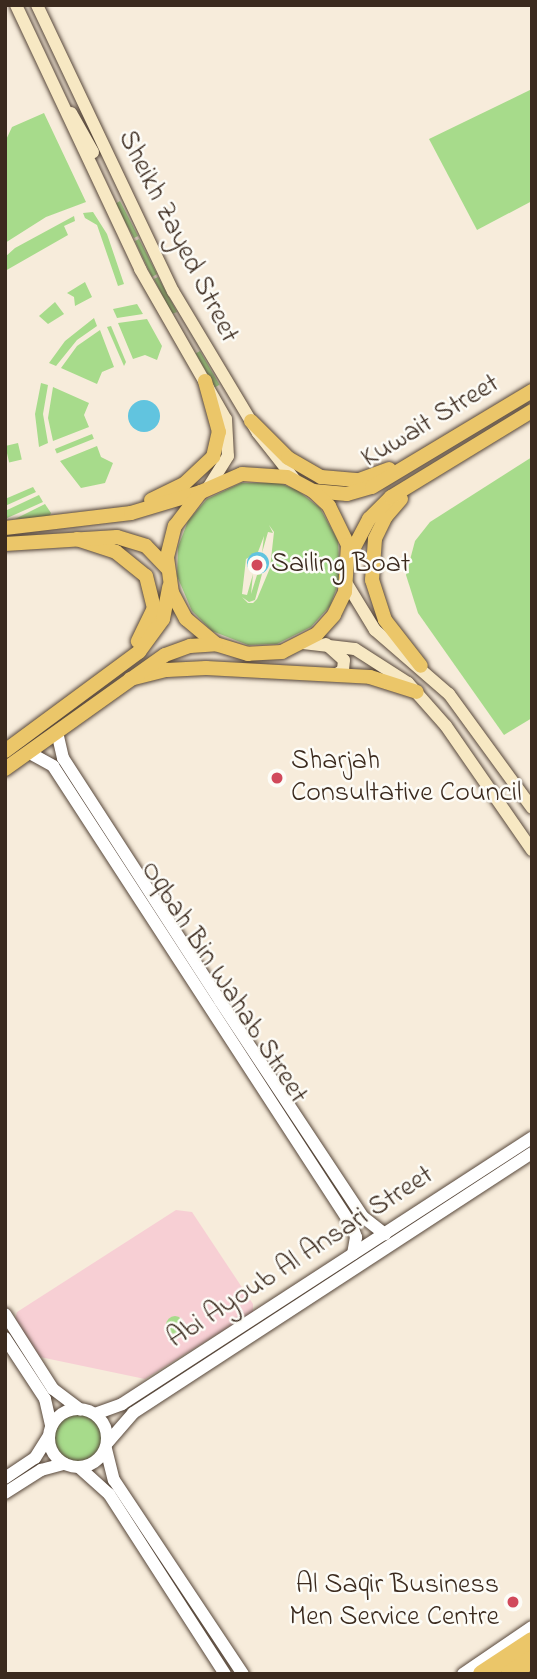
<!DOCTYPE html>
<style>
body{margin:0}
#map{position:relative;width:537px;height:1679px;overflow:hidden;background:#f7ecdb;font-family:"Indie Flower",sans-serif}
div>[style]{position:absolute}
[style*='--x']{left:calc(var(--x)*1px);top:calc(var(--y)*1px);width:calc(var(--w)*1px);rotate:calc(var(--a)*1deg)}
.built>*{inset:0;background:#f7cfd4}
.green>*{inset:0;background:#a7db8b;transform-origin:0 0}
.round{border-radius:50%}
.water>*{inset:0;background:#61c4df}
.roads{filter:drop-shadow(0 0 2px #57473a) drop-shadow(0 0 2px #57473a)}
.tertiary>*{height:12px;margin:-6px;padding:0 6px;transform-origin:6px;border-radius:6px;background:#fff}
.tertiary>.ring{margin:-6px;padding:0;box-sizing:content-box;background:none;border:12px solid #fff;border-radius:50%}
.secondary>*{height:12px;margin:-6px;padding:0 6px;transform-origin:6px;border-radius:6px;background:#f7e8c3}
.primary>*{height:14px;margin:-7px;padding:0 7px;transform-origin:7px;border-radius:7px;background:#ebc669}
.motorway>*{height:18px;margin:-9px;padding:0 9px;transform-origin:9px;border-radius:9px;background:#ebc669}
.dots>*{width:19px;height:19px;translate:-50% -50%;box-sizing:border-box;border:4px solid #fdfcf7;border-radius:50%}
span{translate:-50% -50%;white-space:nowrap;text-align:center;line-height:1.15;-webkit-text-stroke:5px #fdfcf7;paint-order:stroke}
.street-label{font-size:28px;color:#3b2a1e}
.poi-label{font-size:28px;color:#3b2a1e}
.left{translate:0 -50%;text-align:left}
.right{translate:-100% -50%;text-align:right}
.frame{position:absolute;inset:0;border:7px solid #3b2a1e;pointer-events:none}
</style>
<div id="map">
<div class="built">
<div style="clip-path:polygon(176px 1210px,192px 1212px,253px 1304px,253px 1312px,145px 1379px,40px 1357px,15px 1319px,17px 1312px)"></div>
</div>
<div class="green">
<div style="clip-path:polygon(532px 89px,532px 201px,477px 230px,429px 139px)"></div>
<div style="clip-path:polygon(44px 113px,86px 202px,46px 217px,5px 243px,5px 142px,12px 127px)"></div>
<div style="clip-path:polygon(120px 201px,138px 236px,134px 238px,115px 204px)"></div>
<div style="clip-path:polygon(93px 212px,107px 234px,124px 284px,118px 286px,97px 225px,85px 218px,83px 213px)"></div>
<div style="clip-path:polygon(74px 216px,75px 221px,64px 226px,68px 235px,5px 271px,5px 257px,15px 248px)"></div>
<div style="clip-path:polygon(139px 239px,157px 274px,152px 277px,135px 241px)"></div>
<div style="clip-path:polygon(158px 277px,177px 312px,172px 314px,154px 279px)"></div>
<div style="clip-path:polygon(85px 282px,92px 297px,75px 306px,74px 297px,67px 293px)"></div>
<div style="clip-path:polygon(55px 302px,64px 314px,48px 324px,39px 316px)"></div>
<div style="clip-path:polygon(137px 304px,143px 314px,117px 318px,113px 309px)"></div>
<div style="clip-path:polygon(94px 318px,97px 326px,77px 340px,56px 366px,49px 363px,65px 341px)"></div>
<div style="clip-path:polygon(147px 319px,162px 346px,157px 360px,145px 355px,133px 359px,118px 323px)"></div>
<div style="clip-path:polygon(111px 326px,126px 362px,124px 366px,107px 327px)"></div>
<div style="clip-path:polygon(100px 330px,114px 367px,102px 372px,97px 384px,61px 368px,77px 346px)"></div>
<div style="left:200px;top:351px;width:39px;height:5px;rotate:60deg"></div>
<div style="clip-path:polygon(41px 383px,48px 385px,43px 414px,48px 443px,39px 447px,35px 414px)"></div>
<div style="clip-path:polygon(53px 387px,89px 403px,84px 415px,89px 427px,53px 441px,48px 418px)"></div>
<div style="left:92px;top:434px;width:5px;height:40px;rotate:68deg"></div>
<div style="left:18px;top:443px;width:17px;height:13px;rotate:77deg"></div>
<div style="clip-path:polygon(97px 446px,101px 457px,113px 463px,105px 483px,81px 488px,60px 461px)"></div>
<div style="clip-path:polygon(532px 457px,532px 718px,504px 735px,418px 613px,406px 575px,415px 541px,430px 522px)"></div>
<div style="clip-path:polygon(evenodd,241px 483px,279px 483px,297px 490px,320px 508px,338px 541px,340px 579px,330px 606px,311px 627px,277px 644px,248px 645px,212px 631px,192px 611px,177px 576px,178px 547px,188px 521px,207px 499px,241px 483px,269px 525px,274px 532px,270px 568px,257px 599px,253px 603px,248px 603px,242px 597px,249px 602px,255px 600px,262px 574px,257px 575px,251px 594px,253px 574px,247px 595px,242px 594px,246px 559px,258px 552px,264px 536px,262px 553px,268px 532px,273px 533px,269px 525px)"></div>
<div style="clip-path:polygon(33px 487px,36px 492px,5px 506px,5px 499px)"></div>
<div style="clip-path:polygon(39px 495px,43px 502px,5px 519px,5px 511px)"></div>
<div style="clip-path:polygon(45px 504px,51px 513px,49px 517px,15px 519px)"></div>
<div class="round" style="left:166px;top:1316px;width:18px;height:18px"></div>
<div class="round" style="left:53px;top:1413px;width:50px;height:50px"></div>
</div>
<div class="water">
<div class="round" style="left:128px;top:400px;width:32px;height:32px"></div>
<div class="round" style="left:247px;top:552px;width:22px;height:22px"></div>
</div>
<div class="roads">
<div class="tertiary">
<div style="--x:57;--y:732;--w:27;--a:77"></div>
<div style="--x:63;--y:758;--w:289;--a:57.1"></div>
<div style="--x:220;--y:1001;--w:259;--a:56.5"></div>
<div style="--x:363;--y:1217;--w:28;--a:38"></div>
<div style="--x:28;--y:752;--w:29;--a:29"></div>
<div style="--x:53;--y:766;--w:549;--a:56.98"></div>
<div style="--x:352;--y:1226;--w:12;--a:70"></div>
<div style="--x:356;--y:1237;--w:17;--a:100"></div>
<div style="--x:5;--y:1314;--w:89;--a:57.4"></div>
<div style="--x:53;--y:1389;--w:34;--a:37"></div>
<div style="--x:5;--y:1338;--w:73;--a:56.7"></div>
<div style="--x:45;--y:1399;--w:28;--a:77"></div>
<div class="ring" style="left:49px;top:1409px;width:46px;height:46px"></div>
<div style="--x:95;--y:1414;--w:29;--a:-20"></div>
<div style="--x:122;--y:1404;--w:489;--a:-33"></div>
<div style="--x:108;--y:1442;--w:38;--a:-49"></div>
<div style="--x:133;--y:1413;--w:476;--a:-33.1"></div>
<div style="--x:106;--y:1449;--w:32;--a:76"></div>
<div style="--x:114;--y:1480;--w:233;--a:56.4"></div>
<div style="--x:80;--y:1468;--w:39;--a:42"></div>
<div style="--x:109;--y:1494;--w:214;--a:57.2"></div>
<div style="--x:5;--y:1478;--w:36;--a:-34"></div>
<div style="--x:35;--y:1458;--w:26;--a:-58"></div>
<div style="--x:5;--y:1493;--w:43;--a:-32.6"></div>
<div style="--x:41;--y:1470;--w:24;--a:-15"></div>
<div style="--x:463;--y:1674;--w:83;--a:-34.3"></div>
</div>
<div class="secondary">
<div style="--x:16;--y:5;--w:292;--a:64.8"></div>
<div style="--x:140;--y:269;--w:173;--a:60.2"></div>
<div style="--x:226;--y:419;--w:37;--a:87"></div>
<div style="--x:228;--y:456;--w:36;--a:122"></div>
<div style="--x:37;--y:5;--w:317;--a:64.6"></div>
<div style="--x:173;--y:291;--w:165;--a:59.1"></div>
<div style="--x:258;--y:433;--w:60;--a:51.8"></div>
<div style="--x:71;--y:113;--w:45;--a:60.6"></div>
<div style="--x:347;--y:584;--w:54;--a:58.7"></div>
<div style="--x:375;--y:630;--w:98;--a:40.9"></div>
<div style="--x:449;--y:694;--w:141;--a:53.9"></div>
<div style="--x:303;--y:643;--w:52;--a:6.6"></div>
<div style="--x:355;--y:649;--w:63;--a:32.7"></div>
<div style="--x:408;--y:683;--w:57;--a:48.5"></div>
<div style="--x:446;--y:726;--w:151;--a:55.3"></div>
<div style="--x:326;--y:644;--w:24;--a:42"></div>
<div style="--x:344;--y:660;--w:10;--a:96"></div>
<div style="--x:343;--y:670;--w:9;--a:148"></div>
</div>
<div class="primary">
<div style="--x:251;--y:421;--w:52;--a:45"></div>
<div style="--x:288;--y:458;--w:38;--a:30"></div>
<div style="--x:321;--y:477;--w:38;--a:5"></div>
<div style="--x:359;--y:480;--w:32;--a:-20"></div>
<div style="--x:313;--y:491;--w:34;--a:5"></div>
<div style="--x:347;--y:494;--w:26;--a:-16"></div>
<div style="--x:372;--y:487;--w:187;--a:-31"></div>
<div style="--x:401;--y:499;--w:23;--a:131"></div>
<div style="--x:386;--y:516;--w:25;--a:116"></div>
<div style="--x:375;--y:539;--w:41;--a:94.2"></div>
<div style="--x:372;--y:580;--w:42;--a:72"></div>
<div style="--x:385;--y:620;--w:58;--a:52"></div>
<div style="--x:151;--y:500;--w:37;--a:-26"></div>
<div style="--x:184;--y:484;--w:40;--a:-43"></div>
<div style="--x:213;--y:457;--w:26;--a:-77"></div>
<div style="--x:219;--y:432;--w:53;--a:-105.4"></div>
<div style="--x:5;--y:528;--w:127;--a:-6.8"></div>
<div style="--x:131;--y:513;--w:73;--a:-16.7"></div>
<div style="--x:201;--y:492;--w:45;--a:-23.7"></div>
<div style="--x:242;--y:474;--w:45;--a:3.8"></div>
<div style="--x:287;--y:477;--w:30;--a:28"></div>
<div style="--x:313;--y:491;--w:22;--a:43"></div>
<div style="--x:329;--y:506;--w:43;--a:64"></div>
<div style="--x:348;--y:545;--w:47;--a:93.7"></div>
<div style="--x:345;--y:592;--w:25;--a:116"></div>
<div style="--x:334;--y:615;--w:25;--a:132"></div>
<div style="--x:317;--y:634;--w:39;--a:153"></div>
<div style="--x:282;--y:652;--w:34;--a:177"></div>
<div style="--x:248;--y:654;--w:34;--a:-163"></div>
<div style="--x:216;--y:644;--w:39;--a:-140"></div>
<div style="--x:186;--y:619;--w:30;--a:-118"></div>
<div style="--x:172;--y:593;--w:36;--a:-98"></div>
<div style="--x:167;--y:557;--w:32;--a:-76"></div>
<div style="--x:175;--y:526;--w:43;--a:-52.6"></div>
<div style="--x:77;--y:539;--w:41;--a:18.4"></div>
<div style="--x:116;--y:552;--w:38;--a:39"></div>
<div style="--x:146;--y:576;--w:33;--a:76"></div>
<div style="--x:154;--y:608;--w:37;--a:116"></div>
<div style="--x:5;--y:544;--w:112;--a:-3.6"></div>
<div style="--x:117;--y:537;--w:30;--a:17"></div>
<div style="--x:146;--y:546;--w:30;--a:46"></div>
<div style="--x:350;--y:555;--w:41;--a:-62.2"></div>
<div style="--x:369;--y:519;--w:31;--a:-45"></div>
<div style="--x:391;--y:497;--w:165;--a:-31.4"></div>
<div style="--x:130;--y:679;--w:38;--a:-14"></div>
<div style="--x:167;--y:670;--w:39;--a:-3"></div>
<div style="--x:206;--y:668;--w:164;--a:3.1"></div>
<div style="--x:370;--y:677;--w:49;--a:17.7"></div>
<div style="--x:5;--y:751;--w:167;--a:-36.5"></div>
<div style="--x:139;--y:652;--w:41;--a:-54"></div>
<div style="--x:163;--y:619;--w:33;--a:-79"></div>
<div style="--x:5;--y:769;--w:196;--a:-35.5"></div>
<div style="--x:165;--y:655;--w:27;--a:-20"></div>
<div style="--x:190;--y:646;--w:26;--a:-4"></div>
</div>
<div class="motorway">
<div style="--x:482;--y:1674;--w:60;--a:-33.4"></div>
<div style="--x:510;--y:1674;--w:27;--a:-34"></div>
</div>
</div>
<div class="dots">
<div style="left:257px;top:565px;background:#d1495b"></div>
<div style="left:277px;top:778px;background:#d1495b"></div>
<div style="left:513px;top:1602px;background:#d1495b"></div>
</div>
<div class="street-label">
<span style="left:177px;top:237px;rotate:63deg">Sheikh Zayed Street</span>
<span style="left:431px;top:422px;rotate:-31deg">Kuwait Street</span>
<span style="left:223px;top:983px;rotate:57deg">Oqbah Bin Wahab Street</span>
<span style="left:301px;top:1258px;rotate:-33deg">Abi Ayoub Al Ansari Street</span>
</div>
<div class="poi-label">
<span class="left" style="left:271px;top:565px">Sailing Boat</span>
<span class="left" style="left:291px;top:778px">Sharjah<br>Consultative Council</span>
<span class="right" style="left:499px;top:1602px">Al Saqir Business<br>Men Service Centre</span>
</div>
<div class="frame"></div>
</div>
